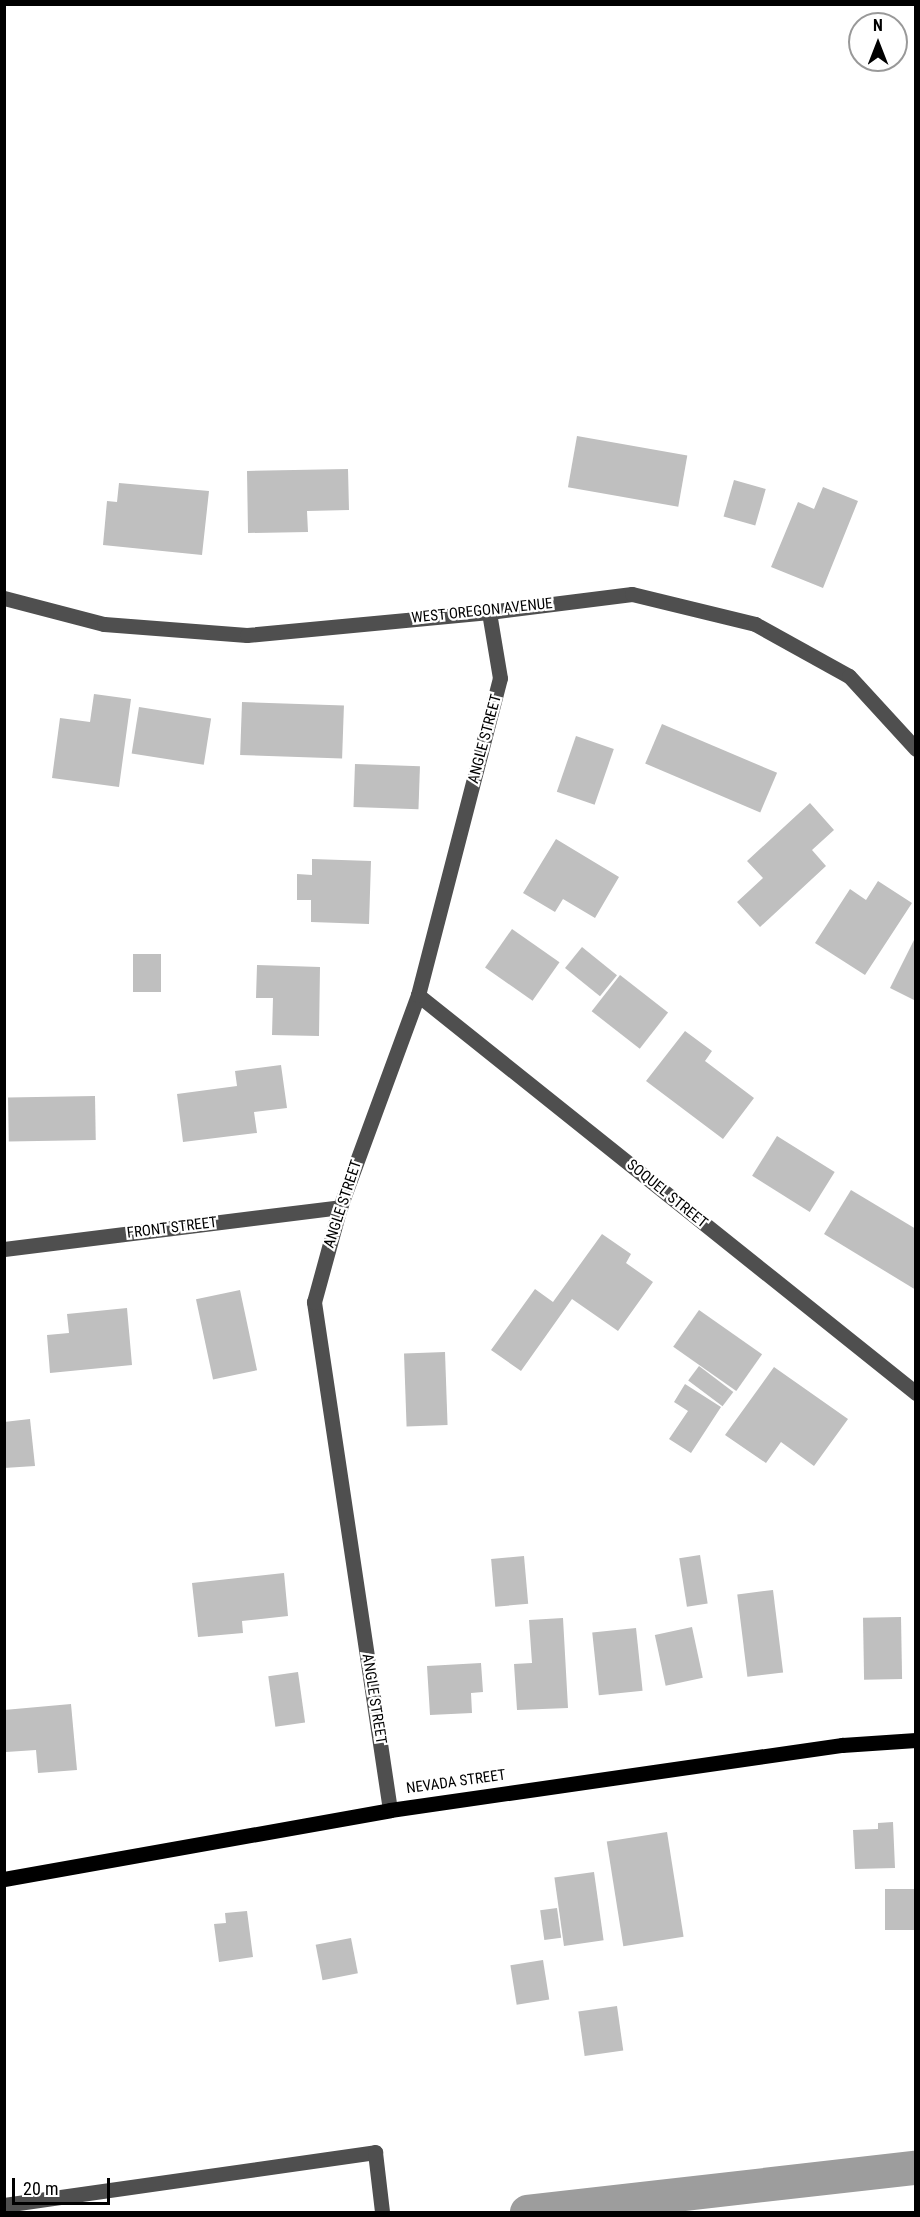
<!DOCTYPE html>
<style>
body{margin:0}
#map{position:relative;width:920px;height:2217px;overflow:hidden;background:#fff;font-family:"Roboto Condensed",sans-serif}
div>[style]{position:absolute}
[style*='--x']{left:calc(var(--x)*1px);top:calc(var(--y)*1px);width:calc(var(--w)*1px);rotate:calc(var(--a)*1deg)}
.canal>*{height:34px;margin:-17px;padding:0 17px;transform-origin:17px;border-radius:17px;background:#9d9d9d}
.building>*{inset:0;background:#bfbfbf;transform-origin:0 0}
.minor>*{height:15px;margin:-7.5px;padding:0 7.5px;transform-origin:7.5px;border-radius:7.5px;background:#4f4f4f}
.major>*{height:15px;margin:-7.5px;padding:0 7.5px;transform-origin:7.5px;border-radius:7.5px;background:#000}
span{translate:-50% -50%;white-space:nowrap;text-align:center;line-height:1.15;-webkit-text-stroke:4.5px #fff;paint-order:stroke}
.street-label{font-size:15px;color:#000}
.frame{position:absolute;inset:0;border:6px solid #000;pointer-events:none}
.north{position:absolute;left:848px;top:12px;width:60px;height:60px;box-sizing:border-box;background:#fff;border:2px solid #999;border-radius:50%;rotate:0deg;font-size:16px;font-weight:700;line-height:24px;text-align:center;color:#000}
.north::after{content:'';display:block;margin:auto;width:21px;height:27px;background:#000;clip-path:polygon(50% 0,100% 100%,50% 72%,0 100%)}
.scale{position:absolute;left:12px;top:2178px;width:98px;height:27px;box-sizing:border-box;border:3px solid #000;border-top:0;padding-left:8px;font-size:18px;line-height:21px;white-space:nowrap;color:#000;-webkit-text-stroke:4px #fff;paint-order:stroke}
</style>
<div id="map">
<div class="canal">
<div style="--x:527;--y:2212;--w:391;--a:-6.5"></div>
</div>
<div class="building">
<div style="left:577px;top:436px;width:112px;height:52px;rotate:10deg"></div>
<div style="clip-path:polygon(348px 469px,349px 510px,307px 511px,308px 532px,248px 533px,247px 471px)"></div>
<div style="left:734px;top:480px;width:33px;height:38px;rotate:16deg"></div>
<div style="clip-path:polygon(119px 483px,209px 491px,202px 555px,103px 545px,107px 501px,117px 502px)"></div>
<div style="clip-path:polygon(823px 487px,858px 501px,823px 588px,771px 567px,798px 502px,814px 509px)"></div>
<div style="clip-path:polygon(94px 694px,131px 699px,119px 787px,52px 778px,60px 718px,90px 722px)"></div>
<div style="left:242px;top:702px;width:102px;height:53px;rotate:2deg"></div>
<div style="left:139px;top:707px;width:73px;height:47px;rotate:9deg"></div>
<div style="left:662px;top:724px;width:125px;height:43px;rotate:23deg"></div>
<div style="left:576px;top:736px;width:40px;height:59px;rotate:19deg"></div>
<div style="left:355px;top:764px;width:65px;height:43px;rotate:2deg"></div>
<div style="clip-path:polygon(810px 803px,834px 830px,812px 850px,826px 866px,760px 927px,737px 902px,763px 878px,747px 861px)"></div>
<div style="clip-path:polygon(556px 839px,619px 877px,595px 918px,563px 899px,555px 912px,523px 893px)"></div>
<div style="clip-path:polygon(312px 859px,371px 861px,369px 924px,311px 922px,311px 900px,297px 900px,297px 874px,312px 875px)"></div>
<div style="clip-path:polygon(878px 881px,912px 903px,865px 975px,815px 943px,850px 889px,866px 900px)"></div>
<div style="left:512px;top:929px;width:58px;height:47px;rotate:35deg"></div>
<div style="clip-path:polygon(916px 936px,916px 1001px,890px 988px)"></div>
<div style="left:582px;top:947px;width:45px;height:27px;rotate:39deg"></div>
<div style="left:133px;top:954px;width:28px;height:38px"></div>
<div style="clip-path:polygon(257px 965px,320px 967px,319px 1036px,272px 1035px,273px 998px,256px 998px)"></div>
<div style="left:620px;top:975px;width:61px;height:46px;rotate:38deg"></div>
<div style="clip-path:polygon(685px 1031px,712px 1051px,705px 1061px,754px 1098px,723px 1139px,646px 1081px)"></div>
<div style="clip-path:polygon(281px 1065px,287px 1108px,254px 1112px,257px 1133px,183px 1142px,177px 1094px,237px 1086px,235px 1071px)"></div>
<div style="left:95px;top:1096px;width:44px;height:87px;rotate:89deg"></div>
<div style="left:777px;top:1136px;width:68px;height:47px;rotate:32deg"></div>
<div style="clip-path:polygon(851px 1190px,916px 1229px,916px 1290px,824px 1234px)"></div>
<div style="clip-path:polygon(602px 1234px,631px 1254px,626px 1263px,653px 1282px,618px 1331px,572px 1299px,521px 1371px,491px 1350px,535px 1289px,553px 1302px)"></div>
<div style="left:240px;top:1290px;width:82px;height:45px;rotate:78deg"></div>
<div style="clip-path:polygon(127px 1308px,132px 1365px,50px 1373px,47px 1335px,69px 1333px,67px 1314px)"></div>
<div style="left:699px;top:1310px;width:77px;height:45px;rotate:35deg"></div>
<div style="left:445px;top:1352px;width:73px;height:41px;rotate:88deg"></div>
<div style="left:699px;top:1366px;width:43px;height:18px;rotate:37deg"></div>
<div style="clip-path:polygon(774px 1367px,848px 1419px,814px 1466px,781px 1442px,766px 1463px,725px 1435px)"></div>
<div style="clip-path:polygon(685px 1384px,721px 1407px,691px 1453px,669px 1439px,688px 1411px,674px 1402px)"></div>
<div style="clip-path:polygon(30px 1419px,35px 1466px,4px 1468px,4px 1422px)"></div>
<div style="left:700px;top:1555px;width:49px;height:21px;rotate:81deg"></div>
<div style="left:524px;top:1556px;width:48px;height:33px;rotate:85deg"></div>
<div style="clip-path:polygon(284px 1573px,288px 1616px,242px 1621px,243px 1633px,198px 1637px,192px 1583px)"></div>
<div style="left:773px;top:1590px;width:83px;height:36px;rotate:83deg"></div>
<div style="left:901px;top:1617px;width:62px;height:38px;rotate:89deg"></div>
<div style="clip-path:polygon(563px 1618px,568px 1708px,517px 1710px,514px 1664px,532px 1663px,529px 1620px)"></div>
<div style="left:692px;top:1627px;width:52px;height:38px;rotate:78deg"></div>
<div style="left:636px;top:1628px;width:63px;height:44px;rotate:84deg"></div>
<div style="clip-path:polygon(481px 1663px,483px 1692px,471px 1693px,472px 1713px,430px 1715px,427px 1666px)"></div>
<div style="left:298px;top:1672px;width:51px;height:30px;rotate:82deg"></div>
<div style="clip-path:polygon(71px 1704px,77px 1770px,38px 1773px,36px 1750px,6px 1752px,4px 1710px)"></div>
<div style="clip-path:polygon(893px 1822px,895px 1868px,855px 1869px,853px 1830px,878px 1829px,878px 1823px)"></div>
<div style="left:667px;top:1832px;width:106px;height:61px;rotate:81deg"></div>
<div style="left:594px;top:1872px;width:69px;height:40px;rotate:82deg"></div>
<div style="left:885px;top:1889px;width:31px;height:41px"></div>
<div style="left:557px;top:1908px;width:30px;height:17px;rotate:82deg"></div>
<div style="clip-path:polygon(247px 1911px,253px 1957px,219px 1962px,214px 1924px,226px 1923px,225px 1913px)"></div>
<div style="left:351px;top:1938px;width:36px;height:36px;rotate:79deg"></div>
<div style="left:543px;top:1960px;width:40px;height:33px;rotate:81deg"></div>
<div style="left:617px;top:2006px;width:45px;height:39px;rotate:82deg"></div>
</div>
<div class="minor">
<div style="--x:4;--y:598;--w:103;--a:14.6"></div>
<div style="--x:104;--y:624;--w:143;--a:4.4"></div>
<div style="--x:247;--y:635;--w:243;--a:-5.4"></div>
<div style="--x:489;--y:612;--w:144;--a:-7.2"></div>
<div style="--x:632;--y:594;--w:127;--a:13.7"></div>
<div style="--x:755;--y:624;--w:107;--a:29"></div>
<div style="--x:849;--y:676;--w:99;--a:47.5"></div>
<div style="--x:418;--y:995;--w:638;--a:38.63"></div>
<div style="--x:4;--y:1249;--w:339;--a:-7.1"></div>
<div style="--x:390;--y:1810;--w:514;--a:-98.51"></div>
<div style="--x:314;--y:1302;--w:98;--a:-74.7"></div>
<div style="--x:340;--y:1207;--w:226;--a:-69.8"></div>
<div style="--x:418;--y:995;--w:327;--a:-75.5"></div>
<div style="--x:500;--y:678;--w:67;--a:-99.5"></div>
<div style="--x:4;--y:2205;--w:375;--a:-8.1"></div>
<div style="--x:375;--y:2152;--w:60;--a:83.3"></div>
</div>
<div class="major">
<div style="--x:4;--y:1879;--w:392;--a:-10.1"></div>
<div style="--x:390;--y:1810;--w:457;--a:-8.2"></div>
<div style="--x:842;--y:1745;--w:74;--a:-3.9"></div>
</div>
<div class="street-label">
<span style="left:482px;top:611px;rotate:-6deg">WEST OREGON AVENUE</span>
<span style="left:485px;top:739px;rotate:-75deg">ANGLE STREET</span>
<span style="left:667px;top:1194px;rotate:39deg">SOQUEL STREET</span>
<span style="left:343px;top:1204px;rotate:-72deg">ANGLE STREET</span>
<span style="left:172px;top:1228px;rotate:-7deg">FRONT STREET</span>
<span style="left:374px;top:1699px;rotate:81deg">ANGLE STREET</span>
<span style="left:456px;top:1782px;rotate:-8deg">NEVADA STREET</span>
</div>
<div class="frame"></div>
<div class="north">N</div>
<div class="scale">20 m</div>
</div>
